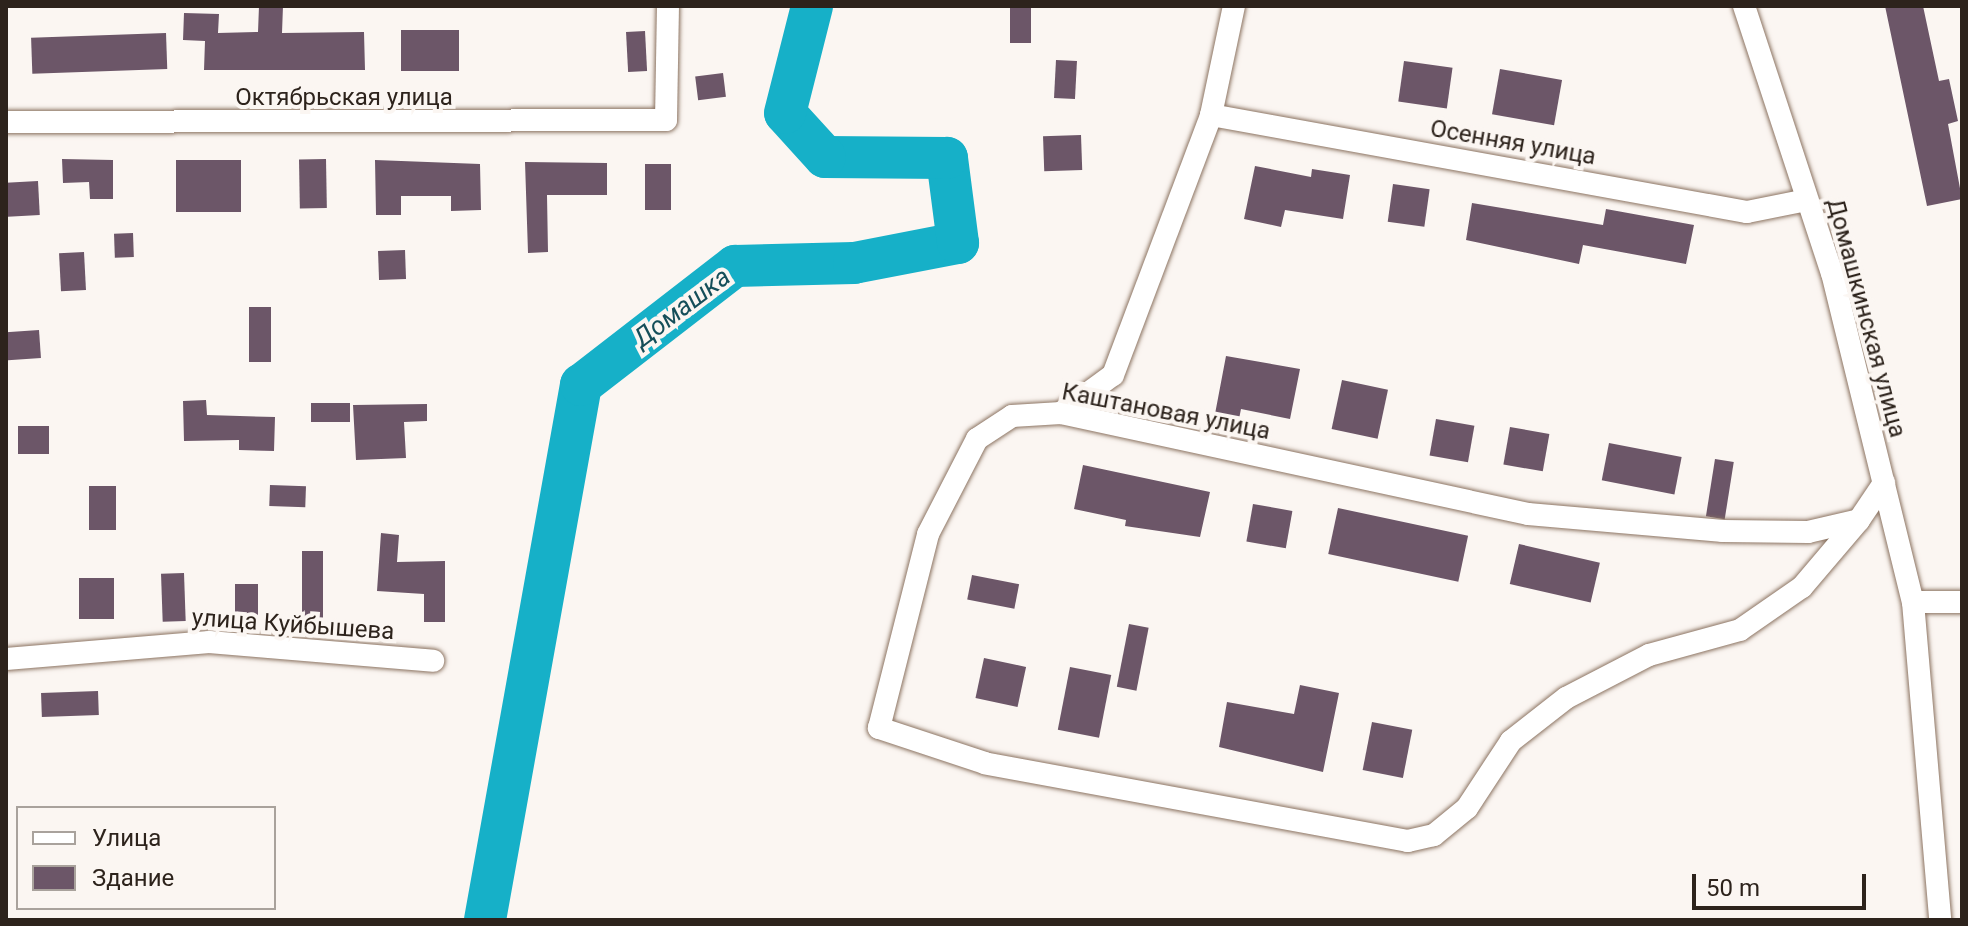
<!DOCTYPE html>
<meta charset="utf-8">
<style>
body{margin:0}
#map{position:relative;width:1968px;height:926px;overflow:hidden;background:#fbf6f2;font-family:Roboto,sans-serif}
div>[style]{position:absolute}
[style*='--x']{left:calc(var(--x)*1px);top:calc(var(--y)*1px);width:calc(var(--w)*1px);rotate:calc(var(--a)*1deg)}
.river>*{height:42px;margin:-21px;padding:0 21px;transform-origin:21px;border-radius:21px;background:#16b0c8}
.building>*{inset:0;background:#6c5668;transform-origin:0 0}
.roads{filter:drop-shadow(0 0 2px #8c7462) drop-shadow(0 0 2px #8c7462)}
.minor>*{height:22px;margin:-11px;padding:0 11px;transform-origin:11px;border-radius:11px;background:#fff}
span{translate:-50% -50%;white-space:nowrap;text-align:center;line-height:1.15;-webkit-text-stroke:8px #fbf6f2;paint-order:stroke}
.street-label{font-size:24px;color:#2d231c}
.water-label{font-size:26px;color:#154e59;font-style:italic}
.frame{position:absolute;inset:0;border:8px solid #2d231c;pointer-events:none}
.legend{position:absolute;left:16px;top:806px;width:260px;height:104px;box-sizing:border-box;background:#fbf6f2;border:2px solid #a9a29c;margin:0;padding:10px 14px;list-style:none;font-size:24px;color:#2d231c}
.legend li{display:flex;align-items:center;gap:16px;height:40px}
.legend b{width:40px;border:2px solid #a9a29c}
.scale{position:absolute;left:1692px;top:874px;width:174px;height:36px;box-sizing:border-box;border:4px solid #2d231c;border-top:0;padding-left:10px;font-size:24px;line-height:28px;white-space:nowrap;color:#2d231c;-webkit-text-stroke:6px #fbf6f2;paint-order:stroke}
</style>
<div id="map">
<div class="river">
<div style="--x:485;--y:920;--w:544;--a:-79.83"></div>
<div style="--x:581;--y:385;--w:195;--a:-37.7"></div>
<div style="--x:735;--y:266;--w:119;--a:-1.4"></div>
<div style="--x:854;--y:263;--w:106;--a:-10.9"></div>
<div style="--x:958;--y:243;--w:86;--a:-97.4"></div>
<div style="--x:947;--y:158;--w:122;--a:-179.5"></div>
<div style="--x:825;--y:157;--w:59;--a:-132.3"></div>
<div style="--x:785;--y:113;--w:110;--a:-75.8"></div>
</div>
<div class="building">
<div style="clip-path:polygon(259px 6px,283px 6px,282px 33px,364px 32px,365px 70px,204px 70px,205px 41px,183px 40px,184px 13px,219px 14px,218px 33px,258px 32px)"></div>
<div style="left:1010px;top:6px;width:21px;height:37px"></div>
<div style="clip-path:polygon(1885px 6px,1923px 6px,1939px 81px,1949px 79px,1958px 121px,1948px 124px,1962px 199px,1927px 206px)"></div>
<div style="left:401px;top:30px;width:58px;height:41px"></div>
<div style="left:645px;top:31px;width:40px;height:19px;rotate:87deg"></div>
<div style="left:166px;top:33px;width:36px;height:135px;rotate:88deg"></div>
<div style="left:1056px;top:60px;width:21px;height:38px;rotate:3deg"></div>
<div style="left:1404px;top:61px;width:49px;height:41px;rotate:8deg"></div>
<div style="left:1500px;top:69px;width:63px;height:46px;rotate:10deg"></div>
<div style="left:723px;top:73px;width:24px;height:28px;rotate:83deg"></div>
<div style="left:1081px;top:135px;width:35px;height:38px;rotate:88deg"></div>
<div style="clip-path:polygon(62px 159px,113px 160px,113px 199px,90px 199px,89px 182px,63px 183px)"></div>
<div style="left:326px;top:159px;width:49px;height:27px;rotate:89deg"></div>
<div style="left:241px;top:160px;width:52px;height:65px;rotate:90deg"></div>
<div style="clip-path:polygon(375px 160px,480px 164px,481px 210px,451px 211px,451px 196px,401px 196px,401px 215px,376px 215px)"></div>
<div style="clip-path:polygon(525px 162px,607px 163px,607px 195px,547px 195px,548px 252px,528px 253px)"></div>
<div style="left:645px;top:164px;width:26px;height:46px"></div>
<div style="clip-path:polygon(1255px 166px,1311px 177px,1312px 169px,1350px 175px,1343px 219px,1285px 210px,1281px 227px,1244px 219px)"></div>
<div style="left:38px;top:181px;width:34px;height:32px;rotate:87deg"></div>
<div style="left:1393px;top:184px;width:37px;height:38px;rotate:8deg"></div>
<div style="clip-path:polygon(1472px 203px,1603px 225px,1606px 209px,1694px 225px,1686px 264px,1583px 245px,1579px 264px,1466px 240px)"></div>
<div style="left:133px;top:233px;width:24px;height:19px;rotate:88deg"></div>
<div style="left:405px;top:250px;width:29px;height:27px;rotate:88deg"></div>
<div style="left:84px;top:252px;width:38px;height:25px;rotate:87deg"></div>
<div style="left:249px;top:307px;width:22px;height:55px"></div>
<div style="left:39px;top:330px;width:28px;height:33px;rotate:86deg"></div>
<div style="clip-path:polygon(1226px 356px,1300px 369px,1290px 419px,1241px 409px,1239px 419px,1215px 414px)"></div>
<div style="left:1342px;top:380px;width:47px;height:50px;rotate:12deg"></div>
<div style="clip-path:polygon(206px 400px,207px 415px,275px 417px,274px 451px,239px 450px,239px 440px,184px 441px,183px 401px)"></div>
<div style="left:311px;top:403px;width:39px;height:19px"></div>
<div style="clip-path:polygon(427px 404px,427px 421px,404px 422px,406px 458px,356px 460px,353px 405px)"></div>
<div style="left:1436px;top:419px;width:39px;height:37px;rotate:10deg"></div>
<div style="left:18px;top:426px;width:31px;height:28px"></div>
<div style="left:1510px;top:427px;width:40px;height:38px;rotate:10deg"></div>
<div style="left:1609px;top:443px;width:74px;height:38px;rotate:11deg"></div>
<div style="left:1715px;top:459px;width:19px;height:58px;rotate:9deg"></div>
<div style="clip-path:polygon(1083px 465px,1210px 492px,1200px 537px,1125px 526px,1126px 520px,1074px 509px)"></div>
<div style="left:270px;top:485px;width:36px;height:21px;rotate:2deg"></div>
<div style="left:89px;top:486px;width:27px;height:44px"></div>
<div style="left:1253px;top:504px;width:40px;height:38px;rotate:10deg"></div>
<div style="left:1338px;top:508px;width:133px;height:47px;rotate:12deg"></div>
<div style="clip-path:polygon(381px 533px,399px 535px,397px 562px,445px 561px,445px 622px,424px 622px,424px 594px,377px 591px)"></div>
<div style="left:1519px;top:544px;width:83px;height:41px;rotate:13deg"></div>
<div style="left:302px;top:551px;width:21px;height:70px"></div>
<div style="left:184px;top:573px;width:48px;height:23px;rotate:88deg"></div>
<div style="left:972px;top:575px;width:48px;height:25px;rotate:11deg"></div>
<div style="left:79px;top:578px;width:35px;height:41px"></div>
<div style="left:235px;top:584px;width:23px;height:37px"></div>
<div style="left:1129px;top:624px;width:20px;height:64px;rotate:11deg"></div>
<div style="left:984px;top:658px;width:43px;height:41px;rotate:12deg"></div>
<div style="left:1070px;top:667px;width:42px;height:64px;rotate:11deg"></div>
<div style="clip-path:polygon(1300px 685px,1339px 693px,1323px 772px,1219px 747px,1227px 702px,1294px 714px)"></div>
<div style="left:98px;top:691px;width:24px;height:57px;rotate:88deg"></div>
<div style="left:1372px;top:722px;width:41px;height:49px;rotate:11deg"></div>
</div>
<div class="roads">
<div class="minor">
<div style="--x:1744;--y:6;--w:281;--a:71.8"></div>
<div style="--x:1832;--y:273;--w:339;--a:76.2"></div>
<div style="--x:1913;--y:602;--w:319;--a:85.1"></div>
<div style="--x:1211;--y:115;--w:545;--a:10.26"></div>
<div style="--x:1747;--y:212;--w:61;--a:-11.3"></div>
<div style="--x:6;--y:122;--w:660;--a:-0.17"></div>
<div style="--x:666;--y:120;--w:114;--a:-89"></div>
<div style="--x:1061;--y:413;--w:64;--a:-36.2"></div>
<div style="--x:1113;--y:375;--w:278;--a:-69.3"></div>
<div style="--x:1211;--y:115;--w:111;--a:-78.1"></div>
<div style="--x:1859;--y:520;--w:88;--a:130.4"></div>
<div style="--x:1802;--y:587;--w:75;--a:145.3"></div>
<div style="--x:1740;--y:630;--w:94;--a:164.6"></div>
<div style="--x:1649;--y:655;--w:93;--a:152.6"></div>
<div style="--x:1566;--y:698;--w:70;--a:142"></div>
<div style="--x:1511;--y:741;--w:80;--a:123.3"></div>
<div style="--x:1467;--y:808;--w:43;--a:140.7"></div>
<div style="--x:1434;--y:835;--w:27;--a:167"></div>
<div style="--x:1408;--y:841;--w:430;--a:-169.6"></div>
<div style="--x:985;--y:763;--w:112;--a:-161.7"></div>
<div style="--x:879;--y:728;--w:200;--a:-75.8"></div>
<div style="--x:928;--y:534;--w:107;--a:-62.7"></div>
<div style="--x:977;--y:439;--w:42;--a:-33.3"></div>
<div style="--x:1012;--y:416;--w:49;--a:-3.5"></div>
<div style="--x:1061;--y:413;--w:478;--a:12.2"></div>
<div style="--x:1528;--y:514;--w:196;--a:5"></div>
<div style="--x:1723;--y:531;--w:85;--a:0.7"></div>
<div style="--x:1808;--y:532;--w:52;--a:-13.2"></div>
<div style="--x:1859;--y:520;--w:45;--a:-56"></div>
<div style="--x:1913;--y:602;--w:49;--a:0"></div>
<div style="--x:6;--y:659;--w:204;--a:-4.8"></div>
<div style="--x:209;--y:642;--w:225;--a:4.8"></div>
</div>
</div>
<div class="street-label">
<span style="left:344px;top:98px">Октябрьская улица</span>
<span style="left:1513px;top:143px;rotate:10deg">Осенняя улица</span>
<span style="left:1866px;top:318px;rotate:75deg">Домашкинская улица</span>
<span style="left:1166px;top:412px;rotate:11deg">Каштановая улица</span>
<span style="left:293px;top:625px;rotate:4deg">улица Куйбышева</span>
</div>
<div class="water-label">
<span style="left:682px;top:308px;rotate:-37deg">Домашка</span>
</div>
<div class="frame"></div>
<ul class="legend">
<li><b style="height:10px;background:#fff"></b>Улица</li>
<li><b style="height:22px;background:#6c5668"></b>Здание</li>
</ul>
<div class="scale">50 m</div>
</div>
